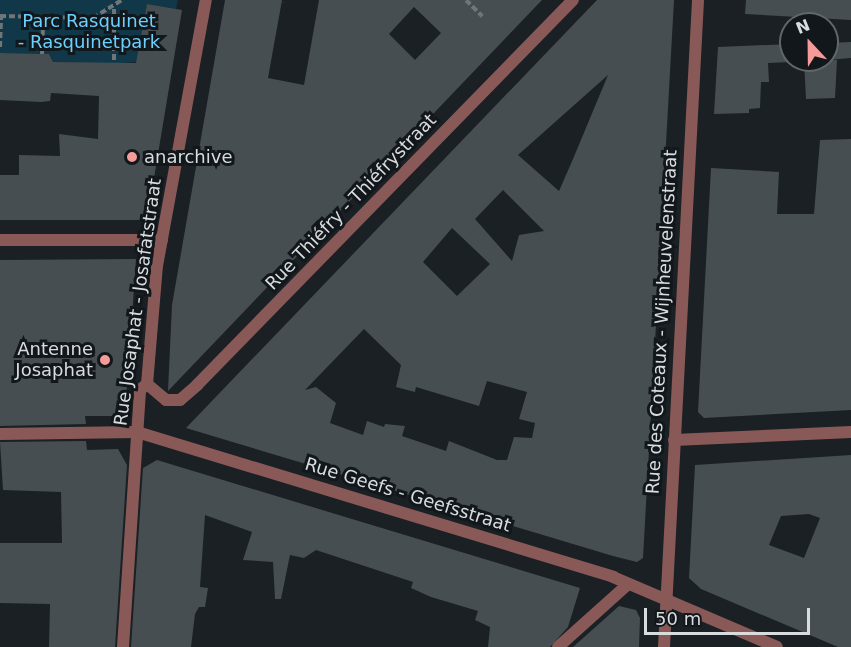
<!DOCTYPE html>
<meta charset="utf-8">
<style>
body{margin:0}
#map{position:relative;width:851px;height:647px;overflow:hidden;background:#1a2024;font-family:"DejaVu Sans",sans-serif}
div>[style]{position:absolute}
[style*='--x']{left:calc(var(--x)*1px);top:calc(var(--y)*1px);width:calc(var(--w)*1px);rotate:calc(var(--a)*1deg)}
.green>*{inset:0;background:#103849}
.building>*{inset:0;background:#474e51}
.path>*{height:4px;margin-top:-2px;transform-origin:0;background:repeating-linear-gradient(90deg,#707578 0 6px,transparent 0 9px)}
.street>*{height:12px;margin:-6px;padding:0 6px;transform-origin:6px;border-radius:6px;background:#895958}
.dots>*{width:16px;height:16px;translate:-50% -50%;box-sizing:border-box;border:3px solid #11171a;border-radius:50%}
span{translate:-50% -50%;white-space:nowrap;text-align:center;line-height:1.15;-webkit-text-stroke:6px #11171a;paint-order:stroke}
.park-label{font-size:18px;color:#6cd0ff}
.poi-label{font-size:18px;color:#d8dcdf}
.left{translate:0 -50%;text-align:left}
.right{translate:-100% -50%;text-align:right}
.street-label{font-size:18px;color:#d8dcdf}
.north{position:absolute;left:779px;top:12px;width:60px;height:60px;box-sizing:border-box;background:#11171a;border:2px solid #616669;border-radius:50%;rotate:338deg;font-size:16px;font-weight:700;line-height:24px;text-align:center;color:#d8dcdf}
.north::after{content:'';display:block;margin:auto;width:21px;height:27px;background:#f59b99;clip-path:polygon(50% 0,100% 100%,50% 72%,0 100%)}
.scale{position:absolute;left:644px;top:608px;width:166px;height:27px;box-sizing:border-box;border:3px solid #d8dcdf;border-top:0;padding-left:8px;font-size:18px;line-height:21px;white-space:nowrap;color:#d8dcdf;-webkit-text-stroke:4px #11171a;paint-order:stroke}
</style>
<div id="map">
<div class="green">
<div style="clip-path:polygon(0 0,178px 0,176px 9px,147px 4px,137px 62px,104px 64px,53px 62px,49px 54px,0 53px)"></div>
</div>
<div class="building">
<div style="clip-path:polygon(evenodd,225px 0,282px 0,268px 78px,304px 85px,319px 0,542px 0,168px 391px,172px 305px,225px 0,414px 7px,441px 33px,415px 60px,389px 34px,414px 7px)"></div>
<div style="clip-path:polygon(evenodd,597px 0,674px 0,643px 558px,637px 562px,613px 556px,186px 428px,597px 0,608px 75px,573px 159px,559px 191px,518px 155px,608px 75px,597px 0,503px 190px,544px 231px,519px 235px,512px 261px,475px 219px,503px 190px,597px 0,452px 228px,490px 264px,457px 296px,423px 262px,452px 228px,597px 0,364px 329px,401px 365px,396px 387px,415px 392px,416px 387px,479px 406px,487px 381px,527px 392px,519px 419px,535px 423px,532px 438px,514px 437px,507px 460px,497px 460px,449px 441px,446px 451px,402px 436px,405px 426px,385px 424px,384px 427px,367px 421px,363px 435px,330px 423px,336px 403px,316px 387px,305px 390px,364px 329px)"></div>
<div style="clip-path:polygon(746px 0,851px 0,851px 20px,745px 14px)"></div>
<div style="clip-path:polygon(147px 4px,182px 10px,148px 214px,141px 220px,0 220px,0 175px,19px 175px,19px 155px,60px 156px,59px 134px,98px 139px,99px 96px,51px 93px,50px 101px,41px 102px,0 100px,0 53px,49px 54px,53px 62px,136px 63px)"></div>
<div style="clip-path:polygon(851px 42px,851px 58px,828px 60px,837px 60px,835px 98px,806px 99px,804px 60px,827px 60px,827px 43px)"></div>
<div style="clip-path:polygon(791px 44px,791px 62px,768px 63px,769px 82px,761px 82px,760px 108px,749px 109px,749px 113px,714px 114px,718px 47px)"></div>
<div style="clip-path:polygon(851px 139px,851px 410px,704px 418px,698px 412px,711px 168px,779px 172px,777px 214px,814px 214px,820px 140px)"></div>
<div style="clip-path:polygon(136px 259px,125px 416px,85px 416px,86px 424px,0 426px,0 260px)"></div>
<div style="clip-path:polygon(86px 441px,87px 450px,118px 449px,127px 465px,115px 647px,49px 647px,50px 604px,0 603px,0 543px,62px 543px,61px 492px,3px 490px,0 442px)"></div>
<div style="clip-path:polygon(evenodd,851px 455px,851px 647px,838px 647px,701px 589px,689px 578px,695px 465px,851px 455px,809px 514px,820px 518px,804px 558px,769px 545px,781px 516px,809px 514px)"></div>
<div style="clip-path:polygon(157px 460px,580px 588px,568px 627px,550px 647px,488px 647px,490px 627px,475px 620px,478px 611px,431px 597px,411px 588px,413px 582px,316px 550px,304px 558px,290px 555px,281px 599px,275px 599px,273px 562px,243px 560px,252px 532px,205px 515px,200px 587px,208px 588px,205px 607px,199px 607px,195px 614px,191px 647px,131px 647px,143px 468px)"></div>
<div style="clip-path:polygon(619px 606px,636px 610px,640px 618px,639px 647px,573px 647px)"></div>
</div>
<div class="path">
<div style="--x:466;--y:0;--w:23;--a:45"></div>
<div style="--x:114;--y:9;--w:52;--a:90"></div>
<div style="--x:0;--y:16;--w:93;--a:1.2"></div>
<div style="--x:93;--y:18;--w:34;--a:-32"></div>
<div style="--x:115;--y:37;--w:26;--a:7"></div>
<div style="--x:0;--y:47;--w:31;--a:-88"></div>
<div style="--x:42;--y:54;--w:37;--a:-88"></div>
</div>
<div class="street">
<div style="--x:0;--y:240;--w:162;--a:0"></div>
<div style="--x:147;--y:384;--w:25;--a:40"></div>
<div style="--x:166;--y:400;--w:14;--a:0"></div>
<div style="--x:180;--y:400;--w:23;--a:-41"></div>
<div style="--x:197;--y:385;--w:538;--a:-45.68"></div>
<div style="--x:0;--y:434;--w:137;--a:-0.8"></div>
<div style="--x:137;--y:432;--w:498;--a:16.9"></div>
<div style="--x:613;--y:577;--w:178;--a:23.1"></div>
<div style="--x:674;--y:440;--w:177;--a:-2.6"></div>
<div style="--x:123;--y:647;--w:258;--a:-86.2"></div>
<div style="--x:140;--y:390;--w:9;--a:-41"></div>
<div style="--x:147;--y:384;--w:118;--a:-85.2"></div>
<div style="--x:157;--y:266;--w:270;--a:-79.6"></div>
<div style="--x:558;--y:647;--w:93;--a:-41.9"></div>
<div style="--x:664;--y:647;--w:648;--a:-86.99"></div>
</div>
<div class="dots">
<div style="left:132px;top:157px;background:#f59b99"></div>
<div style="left:105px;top:360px;background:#f59b99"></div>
</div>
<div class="park-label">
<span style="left:89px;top:32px">Parc Rasquinet<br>- Rasquinetpark</span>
</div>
<div class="poi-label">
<span class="left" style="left:144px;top:157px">anarchive</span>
<span class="right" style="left:93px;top:360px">Antenne<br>Josaphat</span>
</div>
<div class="street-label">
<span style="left:351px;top:202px;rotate:-46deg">Rue Thiéfry - Thiéfrystraat</span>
<span style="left:138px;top:302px;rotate:-82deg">Rue Josaphat - Josafatstraat</span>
<span style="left:662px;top:322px;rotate:-87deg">Rue des Coteaux - Wijnheuvelenstraat</span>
<span style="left:408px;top:495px;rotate:17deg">Rue Geefs - Geefsstraat</span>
</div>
<div class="north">N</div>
<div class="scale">50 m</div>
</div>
